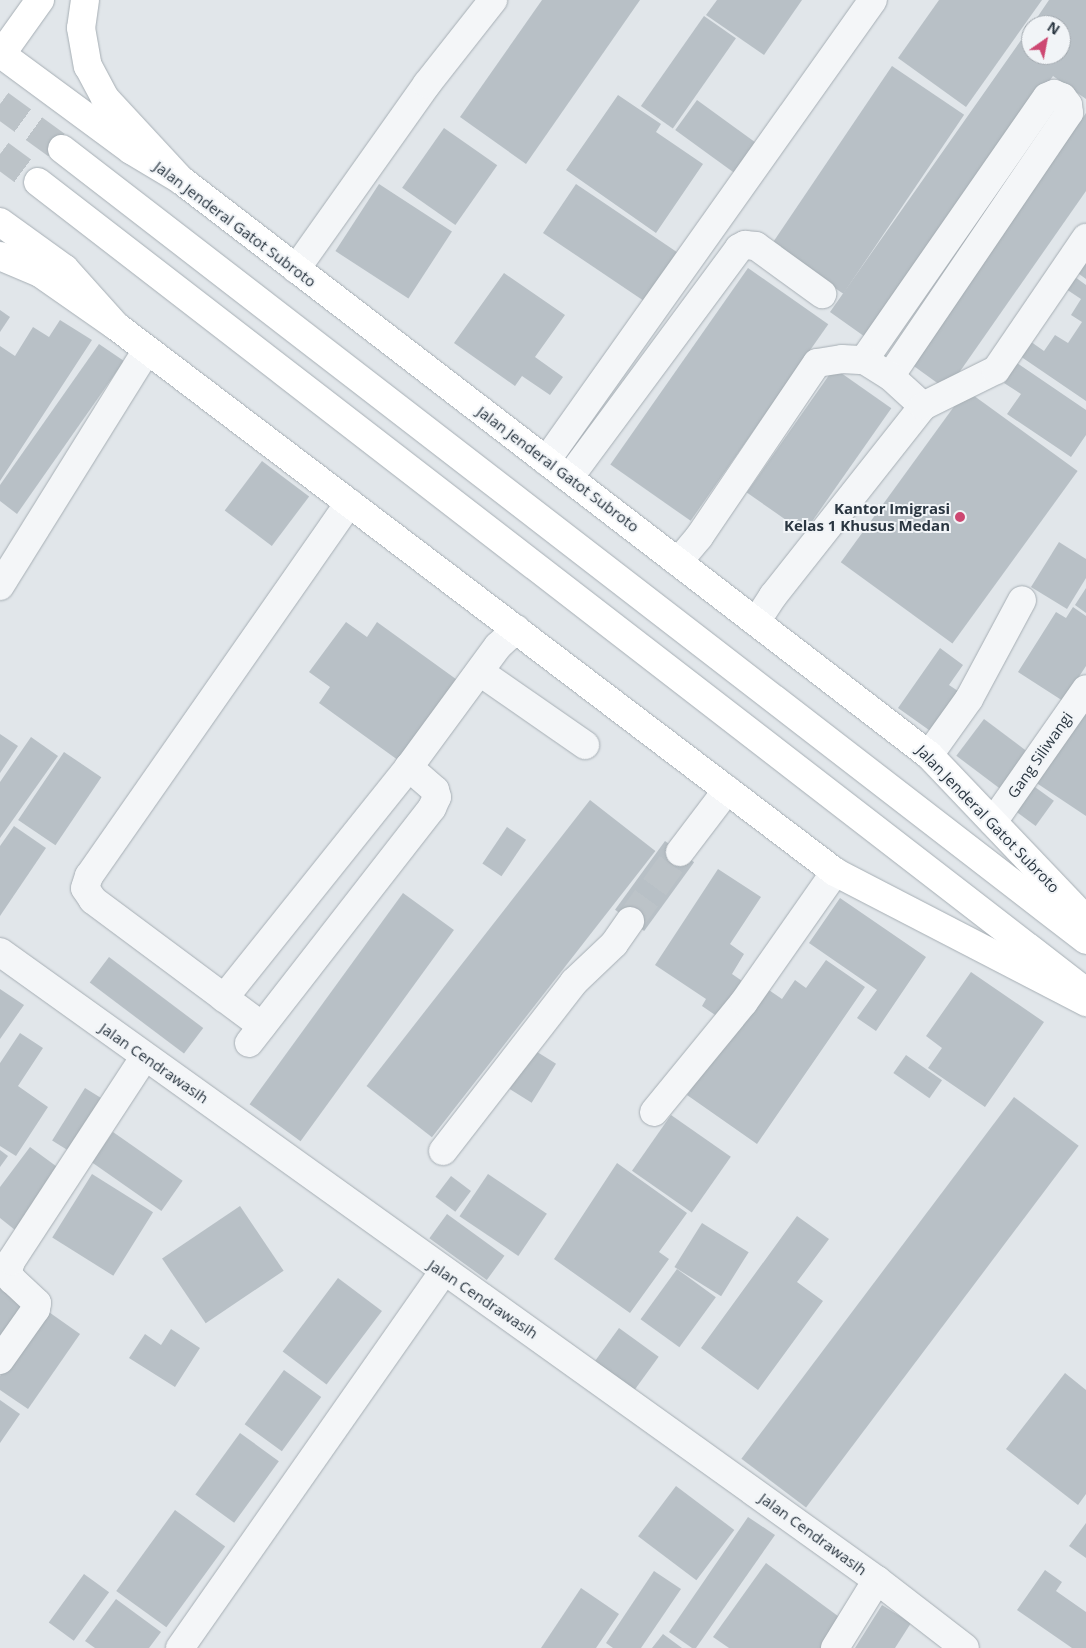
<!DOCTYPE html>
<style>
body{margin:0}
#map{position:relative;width:1086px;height:1648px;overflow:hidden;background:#e1e6ea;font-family:"Open Sans",sans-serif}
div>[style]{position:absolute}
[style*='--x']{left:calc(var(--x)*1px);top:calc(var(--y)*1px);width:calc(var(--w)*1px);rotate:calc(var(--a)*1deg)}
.building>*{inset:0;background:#b8c0c6;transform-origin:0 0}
.minor-tunnel>*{height:28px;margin-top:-14px;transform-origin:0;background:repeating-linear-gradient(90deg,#bcc3c8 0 28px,transparent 0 42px)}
.highway-tunnel>*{height:28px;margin-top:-14px;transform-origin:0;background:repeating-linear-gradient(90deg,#bcc3c8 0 28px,transparent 0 42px)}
.roads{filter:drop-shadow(0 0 1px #a6aeb4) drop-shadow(0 0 1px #a6aeb4)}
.minor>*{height:28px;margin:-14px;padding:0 14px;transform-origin:14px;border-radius:14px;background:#f4f6f8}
.major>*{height:28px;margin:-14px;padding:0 14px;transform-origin:14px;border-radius:14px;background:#fff}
.highway>*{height:28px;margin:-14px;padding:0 14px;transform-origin:14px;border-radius:14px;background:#fff}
.dots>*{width:14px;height:14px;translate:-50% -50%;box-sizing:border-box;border:2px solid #f1f4f7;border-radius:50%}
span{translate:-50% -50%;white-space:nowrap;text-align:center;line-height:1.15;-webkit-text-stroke:4px #f1f4f7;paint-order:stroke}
.street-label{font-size:15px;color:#2a3641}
.poi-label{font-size:15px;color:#2a3641;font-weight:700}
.right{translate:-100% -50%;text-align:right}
.north{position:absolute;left:1021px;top:15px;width:50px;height:50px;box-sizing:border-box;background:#f1f4f7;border:1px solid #a1a8ae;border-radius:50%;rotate:33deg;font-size:14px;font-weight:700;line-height:20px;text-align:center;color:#2a3641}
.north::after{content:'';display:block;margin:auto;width:18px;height:22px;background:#cd4872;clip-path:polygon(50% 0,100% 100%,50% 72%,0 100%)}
</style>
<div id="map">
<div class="building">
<div style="clip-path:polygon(542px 0,640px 0,526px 164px,460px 117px)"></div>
<div style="clip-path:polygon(717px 0,802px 0,764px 55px,706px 15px)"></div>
<div style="clip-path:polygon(939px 0,1042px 0,966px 107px,898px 58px)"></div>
<div style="clip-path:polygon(1049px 0,1086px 0,1086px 99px,1053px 76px,868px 339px,830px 312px,1031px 26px,1031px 55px,1061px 55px,1061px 25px,1032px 25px)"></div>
<div style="left:704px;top:16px;width:39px;height:110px;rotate:35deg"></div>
<div style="left:892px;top:66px;width:87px;height:216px;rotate:34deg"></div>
<div style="clip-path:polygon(618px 95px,661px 124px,656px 132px,703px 164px,656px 233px,566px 170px)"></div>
<div style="left:697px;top:100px;width:74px;height:37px;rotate:36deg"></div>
<div style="clip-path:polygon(1086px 113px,1086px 191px,947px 390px,911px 364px)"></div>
<div style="left:444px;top:128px;width:65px;height:73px;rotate:35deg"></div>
<div style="left:379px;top:184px;width:87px;height:80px;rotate:33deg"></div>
<div style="left:576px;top:184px;width:129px;height:59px;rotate:34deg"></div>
<div style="clip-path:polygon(1086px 254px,1086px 279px,1075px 271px)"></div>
<div style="left:748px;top:268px;width:98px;height:240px;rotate:35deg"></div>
<div style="clip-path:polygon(504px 273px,565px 315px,535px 357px,563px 377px,550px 395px,522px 376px,515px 386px,454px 343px)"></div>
<div style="clip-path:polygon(1075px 277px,1086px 285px,1086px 401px,1017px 354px,1027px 339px,1044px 351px,1055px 335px,1068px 343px,1082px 322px,1071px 315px,1081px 299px,1066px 289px)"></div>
<div style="clip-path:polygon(0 310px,10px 317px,0 332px)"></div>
<div style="clip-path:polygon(60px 320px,92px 340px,0 481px,0 346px,15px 356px,33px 327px,49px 337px)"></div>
<div style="clip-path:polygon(99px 344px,124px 361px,17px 514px,0 501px,0 485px)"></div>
<div style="clip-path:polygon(1017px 363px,1086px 410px,1086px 435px,1071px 457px,1007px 414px,1021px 394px,1004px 383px)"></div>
<div style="left:834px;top:368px;width:70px;height:152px;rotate:35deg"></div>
<div style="left:966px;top:390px;width:138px;height:213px;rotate:36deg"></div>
<div style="left:262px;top:461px;width:59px;height:62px;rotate:37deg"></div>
<div style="clip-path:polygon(1059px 542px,1086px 559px,1086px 578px,1067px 609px,1031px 587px)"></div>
<div style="clip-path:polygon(1086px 588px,1086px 613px,1075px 605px)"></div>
<div style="clip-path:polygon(1073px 607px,1086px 616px,1086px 666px,1063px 701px,1018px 672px,1056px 612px,1066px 618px)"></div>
<div style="clip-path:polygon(346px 622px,367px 637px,377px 622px,460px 682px,402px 763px,319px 703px,330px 687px,309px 672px)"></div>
<div style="clip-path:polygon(940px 648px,963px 665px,949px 685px,964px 695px,936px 735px,898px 708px)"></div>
<div style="clip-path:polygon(1086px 695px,1086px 816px,1029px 778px)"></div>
<div style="left:984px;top:719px;width:64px;height:46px;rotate:37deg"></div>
<div style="clip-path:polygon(0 734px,18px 746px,0 773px)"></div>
<div style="clip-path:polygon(31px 737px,58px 756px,0 838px,0 782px)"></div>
<div style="left:64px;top:752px;width:45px;height:82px;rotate:34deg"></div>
<div style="left:1028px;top:782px;width:32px;height:31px;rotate:36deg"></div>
<div style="left:590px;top:800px;width:83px;height:363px;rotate:38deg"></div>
<div style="clip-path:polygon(14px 826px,46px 848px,0 916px,0 846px)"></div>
<div style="left:507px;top:827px;width:23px;height:44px;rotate:34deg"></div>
<div style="left:665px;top:841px;width:36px;height:85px;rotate:36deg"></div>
<div style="clip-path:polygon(718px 869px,761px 897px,730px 944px,744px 954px,732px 974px,745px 983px,721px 1019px,702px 1006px,706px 999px,655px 965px)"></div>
<div style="left:403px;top:893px;width:63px;height:261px;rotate:36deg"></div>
<div style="clip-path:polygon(840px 898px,926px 957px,876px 1031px,857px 1018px,877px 990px,809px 943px)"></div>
<div style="left:109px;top:957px;width:118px;height:32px;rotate:37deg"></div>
<div style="clip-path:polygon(826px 960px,865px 987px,757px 1144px,687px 1095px,763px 986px,782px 999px,795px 980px,806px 988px)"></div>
<div style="clip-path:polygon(971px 972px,1044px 1022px,985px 1107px,928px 1068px,942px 1048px,926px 1036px)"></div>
<div style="clip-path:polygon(0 989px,24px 1005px,0 1039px)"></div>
<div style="clip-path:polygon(20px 1033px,43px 1048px,18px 1086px,48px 1107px,16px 1156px,0 1146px,0 1063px)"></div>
<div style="left:534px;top:1050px;width:26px;height:46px;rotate:32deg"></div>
<div style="left:906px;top:1055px;width:44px;height:22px;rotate:35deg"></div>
<div style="left:85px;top:1088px;width:26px;height:62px;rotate:32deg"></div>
<div style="left:1014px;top:1097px;width:81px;height:453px;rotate:37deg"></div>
<div style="left:671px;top:1115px;width:73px;height:68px;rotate:35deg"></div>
<div style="left:113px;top:1132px;width:85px;height:37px;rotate:35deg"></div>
<div style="clip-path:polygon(30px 1147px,60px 1169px,15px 1230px,0 1218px,0 1187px)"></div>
<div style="clip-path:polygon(0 1150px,8px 1156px,0 1167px)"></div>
<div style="clip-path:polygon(617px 1163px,687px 1213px,659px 1252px,669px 1259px,630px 1313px,554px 1259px)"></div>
<div style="left:92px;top:1174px;width:72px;height:75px;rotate:32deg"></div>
<div style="left:488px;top:1174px;width:71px;height:51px;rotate:34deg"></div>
<div style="left:451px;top:1176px;width:25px;height:26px;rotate:37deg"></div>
<div style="left:240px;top:1206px;width:78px;height:94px;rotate:56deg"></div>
<div style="left:447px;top:1214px;width:71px;height:30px;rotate:36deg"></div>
<div style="clip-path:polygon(797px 1216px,829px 1239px,797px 1282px,823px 1301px,758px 1390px,701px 1348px)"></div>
<div style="left:702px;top:1223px;width:55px;height:52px;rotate:32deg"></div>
<div style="left:677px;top:1269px;width:48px;height:62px;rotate:36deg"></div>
<div style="left:338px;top:1278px;width:55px;height:92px;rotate:37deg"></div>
<div style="clip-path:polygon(0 1286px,29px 1306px,0 1349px)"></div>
<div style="clip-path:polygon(46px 1310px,80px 1334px,28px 1409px,0 1390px,0 1376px)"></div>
<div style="left:619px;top:1328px;width:49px;height:42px;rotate:36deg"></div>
<div style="clip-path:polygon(171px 1329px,200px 1348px,175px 1387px,129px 1358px,145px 1334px,161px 1345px)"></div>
<div style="left:284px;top:1370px;width:46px;height:67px;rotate:36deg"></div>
<div style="clip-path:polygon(1065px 1373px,1086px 1390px,1086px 1494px,1078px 1505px,1006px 1449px)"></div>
<div style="clip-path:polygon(0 1400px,20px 1414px,0 1443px)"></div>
<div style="left:240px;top:1433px;width:48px;height:76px;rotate:36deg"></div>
<div style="left:676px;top:1486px;width:73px;height:63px;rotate:37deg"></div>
<div style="left:175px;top:1510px;width:62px;height:100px;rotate:36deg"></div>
<div style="clip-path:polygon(748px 1517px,775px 1535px,696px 1648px,692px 1648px,669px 1632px)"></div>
<div style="clip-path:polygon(1086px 1523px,1086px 1558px,1069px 1546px)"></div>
<div style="clip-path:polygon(766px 1563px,846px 1622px,827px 1648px,729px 1648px,713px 1637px)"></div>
<div style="clip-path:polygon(1045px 1570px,1062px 1582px,1056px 1591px,1086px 1612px,1086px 1648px,1072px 1648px,1017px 1610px)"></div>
<div style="clip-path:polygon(654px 1571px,681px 1589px,641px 1648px,613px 1648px,606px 1643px)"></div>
<div style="left:84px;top:1574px;width:31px;height:60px;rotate:36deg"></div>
<div style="clip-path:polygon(581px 1588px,619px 1614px,596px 1648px,541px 1648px)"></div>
<div style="clip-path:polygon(116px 1599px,161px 1632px,149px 1648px,95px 1648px,85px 1641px)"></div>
<div style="clip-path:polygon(882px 1605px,911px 1623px,895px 1648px,855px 1648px)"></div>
<div style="clip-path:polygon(663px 1634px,682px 1648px,652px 1648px)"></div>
</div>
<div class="minor-tunnel">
<div style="--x:630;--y:921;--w:85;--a:-54.1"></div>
</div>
<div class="highway-tunnel">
<div style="--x:0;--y:104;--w:77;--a:36"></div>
<div style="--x:0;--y:154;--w:47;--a:36.4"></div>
</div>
<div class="roads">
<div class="minor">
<div style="--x:296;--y:269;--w:227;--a:-54.7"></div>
<div style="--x:427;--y:84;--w:107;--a:-51.8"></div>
<div style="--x:864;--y:360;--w:320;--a:-55.2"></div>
<div style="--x:1047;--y:97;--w:8;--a:-23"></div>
<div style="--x:1054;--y:94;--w:9;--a:21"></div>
<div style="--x:1062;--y:97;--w:10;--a:53"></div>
<div style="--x:1068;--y:105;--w:8;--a:83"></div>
<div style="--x:1069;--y:113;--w:318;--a:124.2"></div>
<div style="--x:546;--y:461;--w:565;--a:-54.65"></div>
<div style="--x:569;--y:478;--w:286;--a:-53.5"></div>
<div style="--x:739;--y:248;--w:7;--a:-27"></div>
<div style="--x:745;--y:245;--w:11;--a:5"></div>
<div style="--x:756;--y:246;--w:82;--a:36"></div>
<div style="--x:678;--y:562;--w:33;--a:-50"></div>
<div style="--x:699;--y:537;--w:210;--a:-55.9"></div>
<div style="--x:817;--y:363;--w:25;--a:-9"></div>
<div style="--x:842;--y:359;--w:22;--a:3"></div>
<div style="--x:864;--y:360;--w:31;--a:32"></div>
<div style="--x:890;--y:376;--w:45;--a:42.3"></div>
<div style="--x:0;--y:586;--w:278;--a:-58.1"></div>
<div style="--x:756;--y:622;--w:31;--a:-57"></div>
<div style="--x:773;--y:596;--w:242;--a:-51.7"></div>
<div style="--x:923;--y:406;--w:81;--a:-26.3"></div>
<div style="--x:996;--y:370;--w:160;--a:-55.7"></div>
<div style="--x:480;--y:672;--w:128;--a:34.8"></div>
<div style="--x:929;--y:755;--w:69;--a:-54.5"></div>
<div style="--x:969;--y:699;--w:112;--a:-61.8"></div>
<div style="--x:993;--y:822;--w:162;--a:-55"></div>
<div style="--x:680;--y:852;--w:78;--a:-52.8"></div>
<div style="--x:0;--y:952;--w:1079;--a:35.61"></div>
<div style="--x:877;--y:1580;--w:111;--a:37.7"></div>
<div style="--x:224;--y:998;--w:296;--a:-51.3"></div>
<div style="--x:262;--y:1026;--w:211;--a:-143.3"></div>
<div style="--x:93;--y:900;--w:14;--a:-124"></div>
<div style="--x:85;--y:888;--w:13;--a:-72"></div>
<div style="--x:89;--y:876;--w:455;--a:-55.1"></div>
<div style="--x:249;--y:1043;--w:298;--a:-52.1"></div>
<div style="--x:432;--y:808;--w:12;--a:-66"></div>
<div style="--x:437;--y:797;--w:7;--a:-106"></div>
<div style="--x:435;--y:790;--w:35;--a:-139"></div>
<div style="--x:409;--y:767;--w:150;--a:-53.7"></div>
<div style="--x:498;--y:646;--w:25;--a:-43"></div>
<div style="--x:654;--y:1112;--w:142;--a:-50.7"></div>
<div style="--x:744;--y:1002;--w:159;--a:-55"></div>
<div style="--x:443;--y:1151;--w:214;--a:-52.2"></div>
<div style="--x:574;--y:982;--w:55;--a:-43.5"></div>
<div style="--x:614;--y:944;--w:28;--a:-55"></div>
<div style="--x:0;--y:1360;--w:62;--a:-54.8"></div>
<div style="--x:36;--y:1309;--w:6;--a:-81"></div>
<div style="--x:37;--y:1303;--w:34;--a:-137"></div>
<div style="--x:12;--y:1280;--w:10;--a:-114"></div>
<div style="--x:8;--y:1271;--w:10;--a:-73"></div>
<div style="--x:11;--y:1261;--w:243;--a:-56.8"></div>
<div style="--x:180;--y:1648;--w:459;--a:-55"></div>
<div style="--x:835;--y:1648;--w:80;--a:-58.3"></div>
</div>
<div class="major">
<div style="--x:1;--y:54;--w:162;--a:36.4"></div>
<div style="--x:131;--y:150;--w:58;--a:31"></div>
<div style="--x:181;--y:180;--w:943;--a:37.55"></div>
<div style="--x:929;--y:755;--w:228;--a:46.4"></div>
<div style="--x:0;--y:222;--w:80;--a:35.9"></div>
<div style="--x:65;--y:269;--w:76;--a:48.2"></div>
<div style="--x:116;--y:326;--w:903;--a:37.21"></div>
<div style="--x:835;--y:872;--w:283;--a:27.4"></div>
</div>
<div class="highway">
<div style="--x:85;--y:0;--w:28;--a:98"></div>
<div style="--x:81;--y:28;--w:39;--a:80"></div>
<div style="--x:88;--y:66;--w:36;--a:62"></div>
<div style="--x:105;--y:98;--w:112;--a:47.2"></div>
<div style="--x:0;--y:56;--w:69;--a:-54.5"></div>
<div style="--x:62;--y:149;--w:1294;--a:37.68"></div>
<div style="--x:38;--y:182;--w:1325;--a:37.7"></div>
<div style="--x:0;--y:256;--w:43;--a:23"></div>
<div style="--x:40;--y:273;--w:93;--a:34.9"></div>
</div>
</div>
<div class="dots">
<div style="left:960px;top:517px;background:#cd4872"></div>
</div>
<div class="street-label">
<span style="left:235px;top:224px;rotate:37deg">Jalan Jenderal Gatot Subroto</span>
<span style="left:558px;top:469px;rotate:37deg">Jalan Jenderal Gatot Subroto</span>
<span style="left:1040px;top:755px;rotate:-55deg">Gang Siliwangi</span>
<span style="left:988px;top:819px;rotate:46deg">Jalan Jenderal Gatot Subroto</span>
<span style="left:154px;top:1063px;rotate:35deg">Jalan Cendrawasih</span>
<span style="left:483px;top:1299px;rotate:34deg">Jalan Cendrawasih</span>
<span style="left:813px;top:1534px;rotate:36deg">Jalan Cendrawasih</span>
</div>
<div class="poi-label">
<span class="right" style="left:950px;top:517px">Kantor Imigrasi<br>Kelas 1 Khusus Medan</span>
</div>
<div class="north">N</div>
</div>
